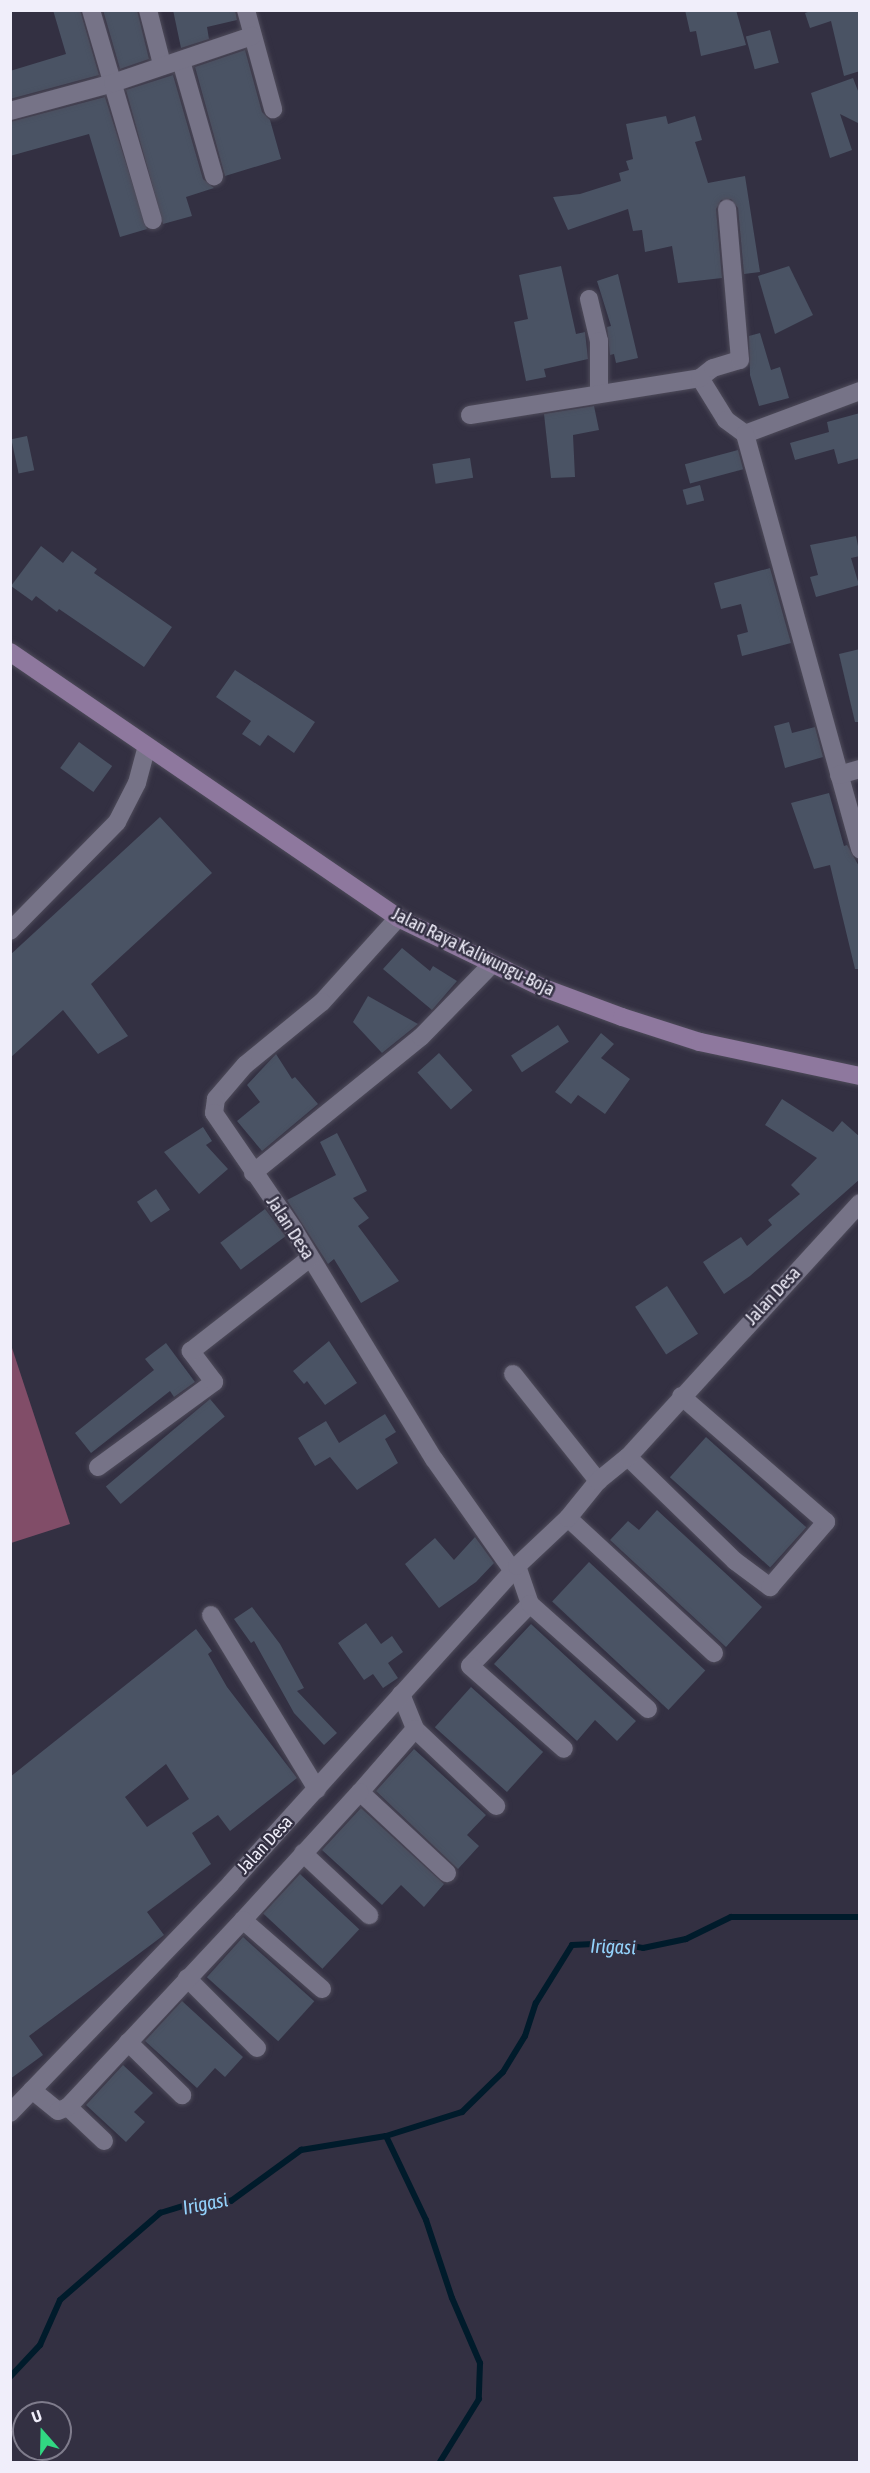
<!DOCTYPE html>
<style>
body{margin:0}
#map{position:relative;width:870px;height:2473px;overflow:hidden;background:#333042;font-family:"Asap Condensed",sans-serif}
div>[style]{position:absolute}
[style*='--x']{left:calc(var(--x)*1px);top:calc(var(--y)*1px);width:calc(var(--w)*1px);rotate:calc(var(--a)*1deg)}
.forest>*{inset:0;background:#814d68}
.stream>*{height:6px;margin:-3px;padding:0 3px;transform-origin:3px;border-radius:3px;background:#001b2b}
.building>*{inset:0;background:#4a5364;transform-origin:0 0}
.roads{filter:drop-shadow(0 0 2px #4e4b5a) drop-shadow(0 0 2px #4e4b5a)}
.minor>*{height:18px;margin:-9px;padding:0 9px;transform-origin:9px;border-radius:9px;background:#767387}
.tertiary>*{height:18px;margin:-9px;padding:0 9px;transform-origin:9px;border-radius:9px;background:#767387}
.secondary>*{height:18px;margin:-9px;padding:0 9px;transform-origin:9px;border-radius:9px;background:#8e789e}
span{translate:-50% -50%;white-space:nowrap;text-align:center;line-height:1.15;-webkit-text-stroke:5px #333042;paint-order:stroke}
.street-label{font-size:18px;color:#f0eefa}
.water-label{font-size:20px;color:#93d2fb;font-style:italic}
.frame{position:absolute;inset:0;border:12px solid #f0eefa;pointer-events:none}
.north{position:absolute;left:12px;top:2401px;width:60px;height:60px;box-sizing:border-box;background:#333042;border:2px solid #7f7c8c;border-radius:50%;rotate:340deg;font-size:16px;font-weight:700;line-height:24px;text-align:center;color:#f0eefa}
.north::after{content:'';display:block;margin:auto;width:21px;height:27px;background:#31d882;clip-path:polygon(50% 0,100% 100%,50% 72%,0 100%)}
</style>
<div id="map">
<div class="forest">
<div style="clip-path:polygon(11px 1345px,70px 1524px,11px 1543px,10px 1543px)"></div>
</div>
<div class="stream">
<div style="--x:386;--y:2136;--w:93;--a:64.5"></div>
<div style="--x:426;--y:2220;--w:82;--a:71.6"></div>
<div style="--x:452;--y:2298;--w:71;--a:66.7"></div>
<div style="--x:480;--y:2363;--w:36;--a:92"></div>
<div style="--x:479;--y:2399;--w:74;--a:121.8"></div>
<div style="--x:10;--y:2377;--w:44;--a:-46.8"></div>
<div style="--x:40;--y:2345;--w:49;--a:-66"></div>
<div style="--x:60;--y:2300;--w:133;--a:-41"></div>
<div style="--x:160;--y:2213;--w:37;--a:-17"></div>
<div style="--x:195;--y:2202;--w:36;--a:-2"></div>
<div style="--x:231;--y:2201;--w:87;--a:-36.1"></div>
<div style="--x:301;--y:2150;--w:86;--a:-9.4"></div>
<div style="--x:386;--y:2136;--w:80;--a:-17.5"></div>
<div style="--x:462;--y:2112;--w:57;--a:-44.3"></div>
<div style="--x:503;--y:2072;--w:42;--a:-58.6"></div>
<div style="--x:525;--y:2036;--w:35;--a:-72"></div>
<div style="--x:536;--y:2003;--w:68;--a:-58.2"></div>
<div style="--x:572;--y:1945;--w:43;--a:-2.7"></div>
<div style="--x:615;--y:1943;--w:28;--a:10"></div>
<div style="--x:643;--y:1948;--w:44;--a:-11.8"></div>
<div style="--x:686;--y:1939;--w:50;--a:-26.1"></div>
<div style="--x:731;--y:1917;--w:129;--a:0"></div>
</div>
<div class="building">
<div style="clip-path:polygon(53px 10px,80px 10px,99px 75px,10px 99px,10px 71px,66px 54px)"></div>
<div style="clip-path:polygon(103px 10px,137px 10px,149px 59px,120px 69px)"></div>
<div style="clip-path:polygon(173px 10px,235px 10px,237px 20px,207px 27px,209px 39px,181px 48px)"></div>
<div style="clip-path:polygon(685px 10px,736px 10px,746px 45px,701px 56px,696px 31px,690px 32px)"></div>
<div style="clip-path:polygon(814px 10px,860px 10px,860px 71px,844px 76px,831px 21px,810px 28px,805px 13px)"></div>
<div style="left:770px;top:30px;width:34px;height:25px;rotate:75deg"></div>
<div style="clip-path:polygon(245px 50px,262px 112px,270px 120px,281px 159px,225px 176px,195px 67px)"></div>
<div style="clip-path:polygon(173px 75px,203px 179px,214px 188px,186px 197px,192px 216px,163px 224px,126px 90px)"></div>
<div style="clip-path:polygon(853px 78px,860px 96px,860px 124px,840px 114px,852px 150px,830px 158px,811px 93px)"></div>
<div style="clip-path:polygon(105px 97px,147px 229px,120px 237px,89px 134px,10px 156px,10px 122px)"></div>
<div style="clip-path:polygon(666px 116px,668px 124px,695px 116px,702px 140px,695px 142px,708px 183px,745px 176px,760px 272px,744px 274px,738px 208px,731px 199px,721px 200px,716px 209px,722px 278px,678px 283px,672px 246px,645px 252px,642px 230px,633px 231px,628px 209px,568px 230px,553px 197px,580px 194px,621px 181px,619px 173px,629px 170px,626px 161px,633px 159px,626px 124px)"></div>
<div style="clip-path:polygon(561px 266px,576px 334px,585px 332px,588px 359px,544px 369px,546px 377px,526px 381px,514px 322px,528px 319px,519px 275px)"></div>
<div style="clip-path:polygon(789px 266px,813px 315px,775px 334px,758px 276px)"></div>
<div style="clip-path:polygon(618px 274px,638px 358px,616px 363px,614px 354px,610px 355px,607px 327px,611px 326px,597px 281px)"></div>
<div style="clip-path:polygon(760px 333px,771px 370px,780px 367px,789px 398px,759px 406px,750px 375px,749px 336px)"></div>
<div style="clip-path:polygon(594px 406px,599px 430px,573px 435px,575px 477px,551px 478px,544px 414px)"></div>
<div style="clip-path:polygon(860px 413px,860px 458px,838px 464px,834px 449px,795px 460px,790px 443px,829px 432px,827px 422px)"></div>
<div style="left:27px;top:436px;width:35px;height:16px;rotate:78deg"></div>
<div style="left:738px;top:450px;width:20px;height:55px;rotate:75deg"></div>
<div style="left:470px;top:458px;width:20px;height:38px;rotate:81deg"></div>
<div style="left:700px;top:485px;width:16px;height:18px;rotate:75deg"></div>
<div style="clip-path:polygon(856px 536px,860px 556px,851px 558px,859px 585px,816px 597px,810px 577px,818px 575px,810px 545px)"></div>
<div style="clip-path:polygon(41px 546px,63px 563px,72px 551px,97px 569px,94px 573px,172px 627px,144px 667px,59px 609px,57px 612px,36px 596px,32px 601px,11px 586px)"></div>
<div style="clip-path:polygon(770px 568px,791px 643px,742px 656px,737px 635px,748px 632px,741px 604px,721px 609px,714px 583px)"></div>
<div style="clip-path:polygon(860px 649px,860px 722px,855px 722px,839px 654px)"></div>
<div style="clip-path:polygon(235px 670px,315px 722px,294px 753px,268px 735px,260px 746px,242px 734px,251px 721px,216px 697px)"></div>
<div style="clip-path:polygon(789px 722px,792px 733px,815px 727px,823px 757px,785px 768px,774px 726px)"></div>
<div style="left:79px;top:742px;width:41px;height:32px;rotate:36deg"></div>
<div style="clip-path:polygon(829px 793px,844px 846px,847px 845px,860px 868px,860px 969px,855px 969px,830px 865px,814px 869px,791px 803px)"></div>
<div style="clip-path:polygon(160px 817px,212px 873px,91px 984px,128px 1036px,98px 1054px,63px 1010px,10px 1058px,10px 955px)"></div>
<div style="clip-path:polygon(402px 948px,430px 971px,433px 966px,457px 981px,432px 1010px,383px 969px)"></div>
<div style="clip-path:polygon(368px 996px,418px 1024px,382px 1053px,353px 1022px)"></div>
<div style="left:558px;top:1025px;width:20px;height:56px;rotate:57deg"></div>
<div style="clip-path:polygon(601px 1033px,614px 1044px,601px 1058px,630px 1079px,605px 1114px,578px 1095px,571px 1104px,555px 1092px)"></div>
<div style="left:439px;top:1053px;width:50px;height:29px;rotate:48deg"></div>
<div style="clip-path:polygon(276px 1054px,292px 1079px,295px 1077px,318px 1104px,262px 1151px,237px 1121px,260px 1102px,247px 1085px)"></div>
<div style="clip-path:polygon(782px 1099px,833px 1132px,842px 1121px,860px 1137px,860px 1179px,750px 1276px,724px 1294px,703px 1262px,741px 1237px,747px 1246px,772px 1225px,768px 1220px,800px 1194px,791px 1185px,817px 1158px,765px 1125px)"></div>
<div style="clip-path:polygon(203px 1127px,212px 1141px,206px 1145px,228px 1169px,199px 1194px,164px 1152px)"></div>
<div style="clip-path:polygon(337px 1133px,367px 1191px,353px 1198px,369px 1218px,358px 1226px,399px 1281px,361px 1303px,334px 1259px,328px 1264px,287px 1200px,336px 1175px,320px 1142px)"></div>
<div style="left:156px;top:1189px;width:25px;height:23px;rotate:56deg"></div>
<div style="left:265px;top:1209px;width:34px;height:56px;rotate:53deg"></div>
<div style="left:667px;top:1286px;width:57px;height:38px;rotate:57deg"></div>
<div style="clip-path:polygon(329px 1341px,357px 1383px,325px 1405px,307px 1381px,304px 1384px,293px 1371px)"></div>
<div style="clip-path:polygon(166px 1343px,195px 1382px,174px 1397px,170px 1391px,91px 1453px,75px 1433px,154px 1370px,145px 1359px)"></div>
<div style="left:210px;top:1399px;width:23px;height:136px;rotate:50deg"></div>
<div style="clip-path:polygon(385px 1414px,396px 1432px,385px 1439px,398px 1463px,357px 1490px,330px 1457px,315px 1466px,298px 1438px,326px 1421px,339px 1443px)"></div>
<div style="left:706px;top:1437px;width:135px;height:54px;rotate:42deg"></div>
<div style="clip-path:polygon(657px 1510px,762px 1607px,726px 1647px,610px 1540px,628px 1521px,639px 1530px)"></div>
<div style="clip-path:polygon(475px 1537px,494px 1563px,476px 1582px,439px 1608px,405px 1564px,435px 1538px,454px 1560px)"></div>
<div style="left:589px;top:1562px;width:159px;height:54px;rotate:43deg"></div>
<div style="clip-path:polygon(252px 1607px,280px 1644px,304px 1688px,297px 1691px,337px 1733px,324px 1745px,294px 1713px,254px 1641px,251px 1643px,234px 1619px)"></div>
<div style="clip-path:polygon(366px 1623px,381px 1644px,392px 1636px,403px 1652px,388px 1663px,398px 1678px,383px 1688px,373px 1674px,364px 1680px,338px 1643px)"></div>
<div style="clip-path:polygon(531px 1624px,636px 1721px,617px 1741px,595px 1720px,577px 1741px,494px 1664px)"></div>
<div style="clip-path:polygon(evenodd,196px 1629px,212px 1651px,208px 1654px,227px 1687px,297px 1778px,230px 1831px,218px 1815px,192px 1833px,211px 1864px,147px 1912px,164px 1935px,29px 2036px,43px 2055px,10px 2079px,10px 1777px,196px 1629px,166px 1764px,189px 1799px,147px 1827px,125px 1797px,166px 1764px)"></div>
<div style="left:471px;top:1687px;width:97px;height:54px;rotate:42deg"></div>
<div style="clip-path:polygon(414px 1749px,486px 1815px,467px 1835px,479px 1846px,458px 1869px,376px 1791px)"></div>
<div style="clip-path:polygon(361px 1808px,444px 1884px,424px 1907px,401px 1885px,382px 1905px,322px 1850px)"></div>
<div style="left:300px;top:1874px;width:81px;height:54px;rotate:43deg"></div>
<div style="left:243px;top:1937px;width:96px;height:54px;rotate:42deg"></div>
<div style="clip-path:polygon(182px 2001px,243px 2057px,225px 2077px,215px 2068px,197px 2088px,145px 2041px)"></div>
<div style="clip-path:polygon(123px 2065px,153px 2093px,134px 2112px,145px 2122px,126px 2142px,86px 2105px)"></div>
</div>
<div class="roads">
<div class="minor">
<div style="--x:91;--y:10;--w:219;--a:73.6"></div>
<div style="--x:148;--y:10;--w:56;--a:75.5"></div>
<div style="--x:246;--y:10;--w:103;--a:74.7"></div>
<div style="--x:181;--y:61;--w:120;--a:74"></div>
<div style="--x:10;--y:111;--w:107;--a:-15.2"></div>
<div style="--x:113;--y:83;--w:147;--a:-18.7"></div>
<div style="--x:589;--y:299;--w:43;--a:76.6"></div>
<div style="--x:599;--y:341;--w:52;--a:90"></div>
<div style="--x:700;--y:378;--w:49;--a:58.2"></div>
<div style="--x:726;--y:420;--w:24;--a:36"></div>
<div style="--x:745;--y:434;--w:123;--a:-20.5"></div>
<div style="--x:470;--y:415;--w:233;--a:-9.1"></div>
<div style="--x:700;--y:378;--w:16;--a:-38"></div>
<div style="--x:713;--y:368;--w:28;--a:-17"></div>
<div style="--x:740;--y:360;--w:152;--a:-94.9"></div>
<div style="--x:745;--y:434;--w:431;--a:74.5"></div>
<div style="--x:839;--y:775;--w:22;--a:-16"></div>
<div style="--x:398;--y:918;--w:113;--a:132.1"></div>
<div style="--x:322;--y:1002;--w:99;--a:140.7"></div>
<div style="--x:245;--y:1065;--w:45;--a:130.5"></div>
<div style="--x:216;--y:1099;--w:14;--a:98"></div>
<div style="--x:214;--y:1113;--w:142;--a:55.6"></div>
<div style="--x:294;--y:1230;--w:268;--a:58.6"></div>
<div style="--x:434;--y:1459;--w:137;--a:54.8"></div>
<div style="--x:10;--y:931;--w:153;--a:-45.5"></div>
<div style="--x:117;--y:822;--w:44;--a:-62.9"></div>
<div style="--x:137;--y:783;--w:38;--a:-75"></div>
<div style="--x:253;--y:1173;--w:216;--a:-39"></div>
<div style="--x:421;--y:1037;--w:102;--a:-45.8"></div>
<div style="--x:513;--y:1374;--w:137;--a:51.5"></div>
<div style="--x:628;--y:1457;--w:149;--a:44.2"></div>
<div style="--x:735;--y:1561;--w:44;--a:36.6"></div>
<div style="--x:770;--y:1587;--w:86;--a:-49.3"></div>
<div style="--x:826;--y:1522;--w:192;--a:-139"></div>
<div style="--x:98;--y:1467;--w:144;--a:-36.2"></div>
<div style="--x:214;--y:1382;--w:39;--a:-127"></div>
<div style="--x:191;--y:1351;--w:151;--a:-38"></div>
<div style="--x:568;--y:1518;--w:199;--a:42.8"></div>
<div style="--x:517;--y:1566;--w:40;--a:71.1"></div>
<div style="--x:530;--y:1604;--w:86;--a:134.1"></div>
<div style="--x:470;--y:1666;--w:125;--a:41.4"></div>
<div style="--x:530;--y:1604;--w:158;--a:41.7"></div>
<div style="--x:211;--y:1615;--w:204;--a:58.7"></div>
<div style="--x:401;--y:1694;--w:38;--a:68"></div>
<div style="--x:415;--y:1729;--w:112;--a:43.5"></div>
<div style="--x:415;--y:1729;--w:84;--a:131.1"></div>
<div style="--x:360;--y:1792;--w:119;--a:43"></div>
<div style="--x:303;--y:1853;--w:91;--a:43.2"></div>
<div style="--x:187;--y:1978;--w:99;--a:45"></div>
<div style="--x:322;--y:1989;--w:105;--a:-138.9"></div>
<div style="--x:243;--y:1920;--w:173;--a:-47.6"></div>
<div style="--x:128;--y:2042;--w:76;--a:44.5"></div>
<div style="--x:32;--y:2090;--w:33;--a:39"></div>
<div style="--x:58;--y:2111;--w:11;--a:-22"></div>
<div style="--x:104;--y:2141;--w:50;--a:-136.6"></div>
<div style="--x:68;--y:2107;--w:256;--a:-46.9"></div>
</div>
<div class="tertiary">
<div style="--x:10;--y:2113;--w:319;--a:-46.1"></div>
<div style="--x:231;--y:1883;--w:427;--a:-47.9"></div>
<div style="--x:517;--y:1566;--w:70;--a:-43.3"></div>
<div style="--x:568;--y:1518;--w:48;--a:-51"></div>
<div style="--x:598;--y:1481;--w:38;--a:-39"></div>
<div style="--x:628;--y:1457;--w:344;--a:-47.6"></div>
</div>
<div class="secondary">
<div style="--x:10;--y:652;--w:470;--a:34.4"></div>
<div style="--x:398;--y:918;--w:159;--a:25.8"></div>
<div style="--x:541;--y:987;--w:86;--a:20.3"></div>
<div style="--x:622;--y:1017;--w:82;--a:17.8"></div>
<div style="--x:700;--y:1042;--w:164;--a:12"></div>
</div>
</div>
<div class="street-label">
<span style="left:473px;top:952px;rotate:26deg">Jalan Raya Kaliwungu-Boja</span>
<span style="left:290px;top:1228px;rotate:57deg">Jalan Desa</span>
<span style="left:773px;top:1296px;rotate:-47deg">Jalan Desa</span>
<span style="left:265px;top:1845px;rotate:-47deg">Jalan Desa</span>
</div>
<div class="water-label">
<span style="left:613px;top:1946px;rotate:2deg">Irigasi</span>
<span style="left:205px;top:2203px;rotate:-11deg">Irigasi</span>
</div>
<div class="frame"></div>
<div class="north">U</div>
</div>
